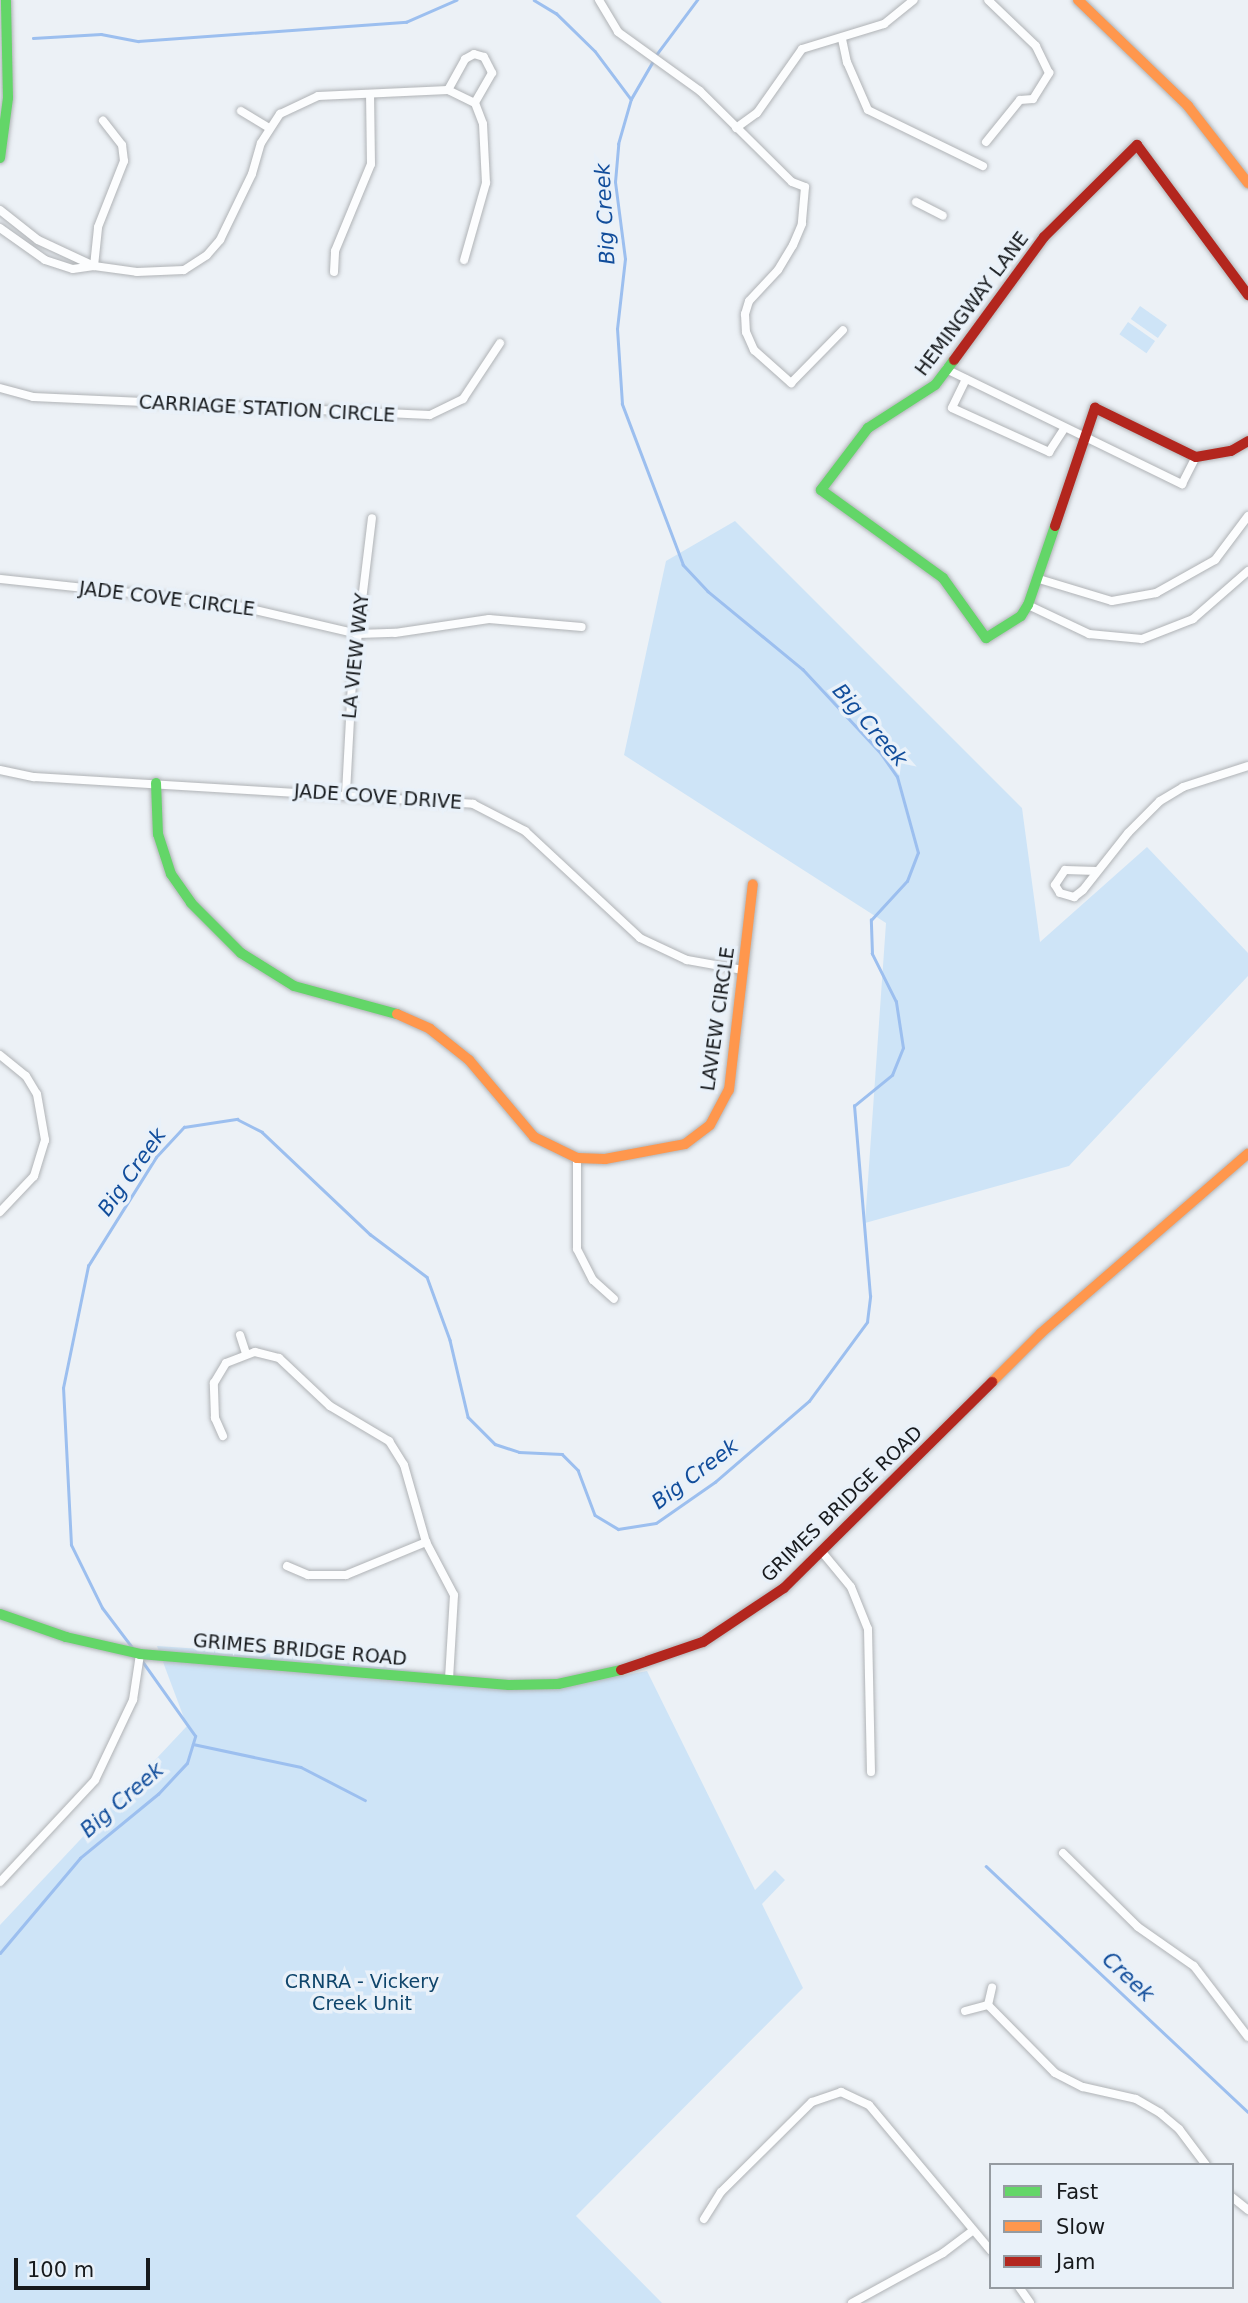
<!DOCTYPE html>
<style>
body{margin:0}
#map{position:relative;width:1248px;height:2303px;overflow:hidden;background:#ecf1f6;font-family:"DejaVu Sans",sans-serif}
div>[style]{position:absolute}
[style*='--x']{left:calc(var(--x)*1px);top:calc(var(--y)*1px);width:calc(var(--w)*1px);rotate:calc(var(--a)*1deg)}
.green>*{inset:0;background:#cee4f7;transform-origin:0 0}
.stream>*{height:2.5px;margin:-1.25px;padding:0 1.25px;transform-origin:1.25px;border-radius:1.25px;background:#9cbfef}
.roads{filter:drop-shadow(0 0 2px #b0b3b6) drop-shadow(0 0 2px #b0b3b6)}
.street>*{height:8px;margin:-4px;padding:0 4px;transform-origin:4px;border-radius:4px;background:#fcfdfe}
.fast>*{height:10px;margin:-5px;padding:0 5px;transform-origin:5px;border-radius:5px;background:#63d668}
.slow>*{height:10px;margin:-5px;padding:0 5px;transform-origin:5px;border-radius:5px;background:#ff974d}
.jam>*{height:10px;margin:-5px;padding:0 5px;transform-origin:5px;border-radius:5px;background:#b3261e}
span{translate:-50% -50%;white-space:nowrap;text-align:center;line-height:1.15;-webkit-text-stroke:7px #e9f1f9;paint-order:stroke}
.street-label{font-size:19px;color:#171a1d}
.park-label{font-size:19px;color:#0f456b}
.water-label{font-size:21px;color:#114d9b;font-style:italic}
.legend{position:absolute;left:989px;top:2163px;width:245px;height:126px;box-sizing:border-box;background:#e9f1f9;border:2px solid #959ba1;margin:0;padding:9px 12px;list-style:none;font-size:21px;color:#171a1d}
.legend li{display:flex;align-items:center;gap:14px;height:35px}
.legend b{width:35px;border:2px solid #959ba1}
.scale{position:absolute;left:14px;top:2258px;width:136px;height:32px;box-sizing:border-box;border:4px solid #171a1d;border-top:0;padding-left:9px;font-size:21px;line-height:24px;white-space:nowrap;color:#171a1d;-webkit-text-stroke:5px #e9f1f9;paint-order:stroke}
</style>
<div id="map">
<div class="green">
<div style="left:1140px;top:306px;width:33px;height:16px;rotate:35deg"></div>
<div style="left:1128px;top:322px;width:33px;height:15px;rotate:35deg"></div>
<div style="clip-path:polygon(735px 521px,1022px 808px,1040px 942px,1147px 847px,1248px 953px,1248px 976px,1069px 1166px,865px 1223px,886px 923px,624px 755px,666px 561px)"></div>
<div style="clip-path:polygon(157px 1646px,276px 1654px,554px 1688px,647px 1671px,755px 1890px,775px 1870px,785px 1880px,762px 1904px,803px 1988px,576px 2216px,662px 2303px,0 2303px,0 1925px,187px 1726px)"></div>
</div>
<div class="stream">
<div style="--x:534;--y:0;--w:26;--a:31"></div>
<div style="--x:556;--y:13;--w:54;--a:44.3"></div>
<div style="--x:595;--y:51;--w:60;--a:53.1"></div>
<div style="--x:33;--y:38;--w:68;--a:-3.4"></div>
<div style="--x:101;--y:34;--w:38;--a:11"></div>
<div style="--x:138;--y:41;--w:269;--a:-4.1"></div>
<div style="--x:406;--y:22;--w:55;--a:-23.7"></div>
<div style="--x:656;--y:55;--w:69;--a:-53.3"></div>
<div style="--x:133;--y:1649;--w:51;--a:-127.1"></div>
<div style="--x:102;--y:1608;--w:70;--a:-116.2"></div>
<div style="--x:71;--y:1545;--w:157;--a:-92.9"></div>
<div style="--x:63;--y:1388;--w:125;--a:-78.4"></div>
<div style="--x:88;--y:1266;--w:128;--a:-58"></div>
<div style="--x:156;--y:1157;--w:41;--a:-47"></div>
<div style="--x:184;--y:1127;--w:54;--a:-8.6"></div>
<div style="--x:237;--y:1119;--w:28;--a:27"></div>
<div style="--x:262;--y:1132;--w:149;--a:43.4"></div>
<div style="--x:370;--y:1234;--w:71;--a:37"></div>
<div style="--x:427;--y:1277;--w:67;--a:69.9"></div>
<div style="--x:450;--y:1340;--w:79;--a:76.8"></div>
<div style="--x:468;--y:1417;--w:38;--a:45"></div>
<div style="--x:495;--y:1444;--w:25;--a:18"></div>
<div style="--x:519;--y:1452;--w:43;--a:2.7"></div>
<div style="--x:562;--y:1454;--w:23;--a:45"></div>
<div style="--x:578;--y:1470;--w:48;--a:69.3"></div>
<div style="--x:595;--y:1515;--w:27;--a:31"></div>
<div style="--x:618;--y:1529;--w:38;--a:-9"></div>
<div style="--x:656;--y:1523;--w:72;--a:-34.8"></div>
<div style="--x:715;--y:1482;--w:124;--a:-40.8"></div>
<div style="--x:809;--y:1401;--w:98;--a:-53.7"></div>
<div style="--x:867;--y:1322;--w:26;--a:-83"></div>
<div style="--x:870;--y:1296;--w:191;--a:-94.8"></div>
<div style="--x:854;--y:1106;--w:49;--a:-39.2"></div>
<div style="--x:892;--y:1075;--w:29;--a:-68"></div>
<div style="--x:903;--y:1048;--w:47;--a:-98.7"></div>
<div style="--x:896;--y:1002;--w:54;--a:-116.6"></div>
<div style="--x:872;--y:954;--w:34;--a:-92"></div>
<div style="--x:871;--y:920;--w:53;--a:-47.3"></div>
<div style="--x:907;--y:881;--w:30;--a:-69"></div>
<div style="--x:918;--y:853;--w:79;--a:-105.4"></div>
<div style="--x:897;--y:777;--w:28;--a:-125"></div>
<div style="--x:881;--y:754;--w:115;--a:-132.9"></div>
<div style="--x:803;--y:670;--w:123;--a:-140.6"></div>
<div style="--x:708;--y:592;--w:37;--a:-133"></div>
<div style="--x:683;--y:565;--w:172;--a:-110.8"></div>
<div style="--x:622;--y:404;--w:75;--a:-93.8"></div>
<div style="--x:617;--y:329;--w:70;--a:-83.5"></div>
<div style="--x:625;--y:259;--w:78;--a:-97.4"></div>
<div style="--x:615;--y:182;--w:38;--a:-85"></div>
<div style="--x:618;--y:144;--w:47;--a:-73.9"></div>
<div style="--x:631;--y:99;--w:44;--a:-59.9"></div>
<div style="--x:193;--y:1744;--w:110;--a:12"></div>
<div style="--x:301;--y:1767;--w:72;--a:27.3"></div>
<div style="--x:986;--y:1866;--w:359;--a:43.2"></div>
<div style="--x:0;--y:1953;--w:124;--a:-49.9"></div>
<div style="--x:80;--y:1858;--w:101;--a:-39.4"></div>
<div style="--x:158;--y:1794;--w:42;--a:-46.9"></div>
<div style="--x:187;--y:1763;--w:28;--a:-73"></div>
<div style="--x:195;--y:1736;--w:93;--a:-125.4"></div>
</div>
<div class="roads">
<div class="street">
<div style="--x:599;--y:0;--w:37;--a:59"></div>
<div style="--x:618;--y:32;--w:101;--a:35.7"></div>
<div style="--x:700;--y:91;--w:129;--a:44.7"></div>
<div style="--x:792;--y:182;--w:14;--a:21"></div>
<div style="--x:805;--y:187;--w:37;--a:95"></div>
<div style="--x:802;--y:224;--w:23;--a:113"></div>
<div style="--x:793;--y:245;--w:29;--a:121"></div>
<div style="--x:778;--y:270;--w:42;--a:133.1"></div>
<div style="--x:749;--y:301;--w:14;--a:107"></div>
<div style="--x:745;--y:314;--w:18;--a:87"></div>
<div style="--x:746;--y:332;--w:20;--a:66"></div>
<div style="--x:754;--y:350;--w:50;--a:41.7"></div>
<div style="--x:791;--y:383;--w:74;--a:-45.5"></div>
<div style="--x:842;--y:39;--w:24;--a:78"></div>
<div style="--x:847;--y:62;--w:52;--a:66.4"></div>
<div style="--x:868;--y:110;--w:128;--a:26"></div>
<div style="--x:448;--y:90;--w:35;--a:-61"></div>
<div style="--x:465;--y:59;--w:10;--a:-29"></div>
<div style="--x:474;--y:54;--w:10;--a:17"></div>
<div style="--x:484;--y:57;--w:18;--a:63"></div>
<div style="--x:492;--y:73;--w:34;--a:120"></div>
<div style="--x:241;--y:111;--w:33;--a:31"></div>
<div style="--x:736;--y:128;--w:26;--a:-36"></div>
<div style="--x:757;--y:113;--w:78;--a:-54.9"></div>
<div style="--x:802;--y:49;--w:86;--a:-17"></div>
<div style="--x:884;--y:24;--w:38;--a:-39"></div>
<div style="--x:986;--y:142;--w:54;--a:-51"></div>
<div style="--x:1020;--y:100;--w:13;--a:-4"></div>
<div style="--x:1033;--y:99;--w:31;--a:-58"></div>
<div style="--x:1049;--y:73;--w:30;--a:-116"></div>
<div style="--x:1036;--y:46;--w:66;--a:-136.2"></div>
<div style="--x:916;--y:202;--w:30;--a:27"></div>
<div style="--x:0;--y:210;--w:48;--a:38.3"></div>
<div style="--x:38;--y:240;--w:62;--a:24.9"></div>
<div style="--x:0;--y:228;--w:55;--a:35.4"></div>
<div style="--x:45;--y:260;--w:29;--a:18"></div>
<div style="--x:73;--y:269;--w:21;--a:-8"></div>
<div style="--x:94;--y:266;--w:43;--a:7.9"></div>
<div style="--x:137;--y:272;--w:47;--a:-2.4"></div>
<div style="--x:184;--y:270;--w:27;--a:-33"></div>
<div style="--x:207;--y:255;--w:20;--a:-49"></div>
<div style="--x:220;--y:240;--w:73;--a:-64.1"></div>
<div style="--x:252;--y:174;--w:32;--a:-74"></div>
<div style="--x:261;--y:143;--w:35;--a:-57"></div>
<div style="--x:280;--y:114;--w:42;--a:-25.3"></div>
<div style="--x:318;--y:96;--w:130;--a:-2.6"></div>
<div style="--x:448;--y:90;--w:30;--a:26"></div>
<div style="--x:475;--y:103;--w:22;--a:69"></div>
<div style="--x:483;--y:124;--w:59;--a:87.1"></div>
<div style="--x:486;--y:183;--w:80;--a:105.9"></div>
<div style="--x:94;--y:266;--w:39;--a:-84"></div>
<div style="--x:98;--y:227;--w:71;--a:-68.5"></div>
<div style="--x:124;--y:161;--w:16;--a:-97"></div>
<div style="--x:122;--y:145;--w:31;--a:-128"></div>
<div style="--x:334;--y:272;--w:21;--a:-87"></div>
<div style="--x:335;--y:251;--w:94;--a:-67.5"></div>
<div style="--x:371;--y:164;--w:69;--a:-90.8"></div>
<div style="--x:946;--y:369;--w:263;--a:26"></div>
<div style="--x:1182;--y:484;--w:30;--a:-63"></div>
<div style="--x:966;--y:379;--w:32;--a:116"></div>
<div style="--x:952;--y:408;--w:107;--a:24.4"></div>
<div style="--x:1049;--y:452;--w:27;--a:-57"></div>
<div style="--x:0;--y:388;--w:34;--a:15"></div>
<div style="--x:33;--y:397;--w:397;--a:2.6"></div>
<div style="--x:430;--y:415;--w:37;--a:-26"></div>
<div style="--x:463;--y:399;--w:67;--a:-56.5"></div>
<div style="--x:0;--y:579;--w:226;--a:6.1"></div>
<div style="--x:225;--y:603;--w:137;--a:13.1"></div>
<div style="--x:358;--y:634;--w:37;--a:-2"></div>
<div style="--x:395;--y:633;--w:95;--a:-8.5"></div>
<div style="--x:489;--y:619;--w:93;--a:4.9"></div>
<div style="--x:1039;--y:579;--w:76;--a:16.8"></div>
<div style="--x:1112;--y:601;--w:45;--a:-10.3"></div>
<div style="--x:1156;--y:593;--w:68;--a:-29.2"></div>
<div style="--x:1215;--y:560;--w:55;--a:-53.1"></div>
<div style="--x:1028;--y:605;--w:68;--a:25.4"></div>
<div style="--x:1089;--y:634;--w:53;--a:5.4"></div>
<div style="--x:1142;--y:639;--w:55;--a:-21.4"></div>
<div style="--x:1193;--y:619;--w:73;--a:-41.1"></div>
<div style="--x:0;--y:770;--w:35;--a:12"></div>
<div style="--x:34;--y:777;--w:440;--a:3.5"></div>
<div style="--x:473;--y:804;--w:59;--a:27.4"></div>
<div style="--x:525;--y:831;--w:157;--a:42.9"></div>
<div style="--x:640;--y:938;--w:52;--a:25.1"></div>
<div style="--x:687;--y:960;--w:57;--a:10.1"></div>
<div style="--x:346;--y:793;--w:110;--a:-86.9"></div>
<div style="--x:352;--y:683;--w:166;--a:-83.1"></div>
<div style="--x:1097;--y:871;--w:32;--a:-178"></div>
<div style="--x:1065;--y:870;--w:18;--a:124"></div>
<div style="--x:1055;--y:885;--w:9;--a:58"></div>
<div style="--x:1060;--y:893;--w:15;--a:16"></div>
<div style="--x:1074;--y:897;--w:11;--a:-38"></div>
<div style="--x:1083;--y:890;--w:73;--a:-51.7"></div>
<div style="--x:1128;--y:833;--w:45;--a:-45"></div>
<div style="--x:1160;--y:801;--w:27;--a:-31"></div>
<div style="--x:1183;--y:787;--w:68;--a:-17.9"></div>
<div style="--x:0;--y:1055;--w:33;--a:39"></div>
<div style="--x:26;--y:1076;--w:21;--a:59"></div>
<div style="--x:37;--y:1094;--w:47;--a:80.1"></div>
<div style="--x:45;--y:1140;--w:38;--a:107"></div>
<div style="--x:34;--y:1176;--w:50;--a:133.4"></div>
<div style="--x:577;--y:1158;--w:91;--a:90"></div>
<div style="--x:577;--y:1249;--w:35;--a:63"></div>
<div style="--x:593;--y:1280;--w:28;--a:42"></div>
<div style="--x:240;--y:1335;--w:19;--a:72"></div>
<div style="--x:223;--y:1436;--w:20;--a:-114"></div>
<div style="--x:215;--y:1418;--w:35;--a:-92"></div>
<div style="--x:214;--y:1383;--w:23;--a:-59"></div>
<div style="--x:226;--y:1363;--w:31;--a:-21"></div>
<div style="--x:255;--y:1352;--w:25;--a:14"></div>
<div style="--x:279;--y:1358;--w:70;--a:43.3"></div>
<div style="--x:330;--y:1406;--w:69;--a:30.7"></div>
<div style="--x:389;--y:1441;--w:28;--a:58"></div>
<div style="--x:404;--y:1465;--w:80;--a:74.1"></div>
<div style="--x:426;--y:1542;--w:60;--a:62.2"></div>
<div style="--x:454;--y:1595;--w:85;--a:93.4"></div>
<div style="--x:822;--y:1552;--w:45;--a:50.4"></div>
<div style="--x:851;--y:1587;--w:45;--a:68"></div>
<div style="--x:868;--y:1629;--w:143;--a:88.8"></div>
<div style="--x:287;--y:1566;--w:23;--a:23"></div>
<div style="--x:308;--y:1575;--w:38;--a:0"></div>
<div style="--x:346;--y:1575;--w:87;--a:-22.4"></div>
<div style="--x:1063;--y:1853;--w:105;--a:44.6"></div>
<div style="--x:1138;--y:1927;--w:68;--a:34.9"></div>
<div style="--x:1194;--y:1966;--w:89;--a:52.7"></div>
<div style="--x:0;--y:1882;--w:139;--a:-47"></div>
<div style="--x:95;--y:1780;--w:89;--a:-64.6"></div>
<div style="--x:133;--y:1700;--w:47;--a:-81.3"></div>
<div style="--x:988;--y:2005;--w:95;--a:45.4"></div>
<div style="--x:1055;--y:2073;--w:31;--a:27"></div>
<div style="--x:1083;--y:2087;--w:54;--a:12.8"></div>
<div style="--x:1136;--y:2099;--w:28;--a:30"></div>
<div style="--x:1160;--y:2113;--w:25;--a:40"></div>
<div style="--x:1179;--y:2129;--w:45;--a:53.1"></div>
<div style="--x:965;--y:2011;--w:24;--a:-15"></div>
<div style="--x:988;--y:2005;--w:18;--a:-77"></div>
<div style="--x:1232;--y:2197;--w:21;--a:39"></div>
<div style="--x:704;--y:2219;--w:32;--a:-58"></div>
<div style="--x:721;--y:2192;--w:128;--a:-44.7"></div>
<div style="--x:812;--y:2102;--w:31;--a:-19"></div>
<div style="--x:841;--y:2092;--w:31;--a:25"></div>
<div style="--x:869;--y:2105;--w:190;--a:50.1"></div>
<div style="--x:1019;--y:2287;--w:19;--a:55"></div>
<div style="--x:852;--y:2303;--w:104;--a:-28.8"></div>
<div style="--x:943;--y:2253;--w:36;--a:-37"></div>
</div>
<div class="fast">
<div style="--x:0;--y:158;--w:61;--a:-82.4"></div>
<div style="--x:8;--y:98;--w:98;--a:-91.2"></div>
<div style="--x:954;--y:360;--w:31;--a:127"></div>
<div style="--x:935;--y:385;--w:80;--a:147.3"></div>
<div style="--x:868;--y:428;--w:78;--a:127.2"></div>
<div style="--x:821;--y:490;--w:150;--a:35.8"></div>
<div style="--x:943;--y:578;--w:74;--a:54.4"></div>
<div style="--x:986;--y:638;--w:41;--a:-32.2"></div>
<div style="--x:1021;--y:616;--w:13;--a:-58"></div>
<div style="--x:1028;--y:605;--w:83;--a:-71.1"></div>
<div style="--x:156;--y:783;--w:51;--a:87.8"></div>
<div style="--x:158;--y:834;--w:42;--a:72"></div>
<div style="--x:171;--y:874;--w:35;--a:55"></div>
<div style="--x:191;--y:903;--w:71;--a:45"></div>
<div style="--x:241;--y:953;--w:62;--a:31.9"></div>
<div style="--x:294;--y:986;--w:107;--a:15.2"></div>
<div style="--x:0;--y:1614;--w:70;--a:19.2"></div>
<div style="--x:66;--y:1637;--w:76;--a:12.9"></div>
<div style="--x:140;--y:1654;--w:370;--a:4.8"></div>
<div style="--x:509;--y:1685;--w:49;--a:-1.2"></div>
<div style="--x:558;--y:1684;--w:65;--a:-12.5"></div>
</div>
<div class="slow">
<div style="--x:1078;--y:0;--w:153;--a:43.9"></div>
<div style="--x:1188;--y:106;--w:98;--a:52.1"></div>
<div style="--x:397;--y:1014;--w:36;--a:24"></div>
<div style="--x:430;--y:1029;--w:50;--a:38.5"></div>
<div style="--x:469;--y:1060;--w:101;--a:49.8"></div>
<div style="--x:534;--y:1137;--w:48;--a:26"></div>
<div style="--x:577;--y:1158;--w:28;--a:2"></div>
<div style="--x:605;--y:1159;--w:81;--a:-10.6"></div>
<div style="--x:685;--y:1144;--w:31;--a:-37"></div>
<div style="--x:710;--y:1125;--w:40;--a:-62"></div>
<div style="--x:729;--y:1090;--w:207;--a:-83.4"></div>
<div style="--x:992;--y:1382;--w:69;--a:-45"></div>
<div style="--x:1041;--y:1333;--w:274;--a:-40.9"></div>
</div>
<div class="jam">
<div style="--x:954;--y:360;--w:152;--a:-53.8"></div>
<div style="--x:1044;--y:237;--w:131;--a:-44.7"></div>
<div style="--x:1137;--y:145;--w:187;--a:53.5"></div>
<div style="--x:1055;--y:526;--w:125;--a:-71.3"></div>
<div style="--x:1095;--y:408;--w:112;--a:25.9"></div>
<div style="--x:1196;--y:457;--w:36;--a:-10"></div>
<div style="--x:1231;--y:451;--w:20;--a:-30"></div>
<div style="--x:621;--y:1670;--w:87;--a:-18.9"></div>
<div style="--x:703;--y:1642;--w:97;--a:-33.7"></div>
<div style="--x:784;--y:1588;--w:293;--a:-44.7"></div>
</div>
</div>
<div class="street-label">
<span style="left:972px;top:304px;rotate:-53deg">HEMINGWAY LANE</span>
<span style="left:267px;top:409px;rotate:3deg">CARRIAGE STATION CIRCLE</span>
<span style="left:167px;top:599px;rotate:7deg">JADE COVE CIRCLE</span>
<span style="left:356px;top:656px;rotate:-84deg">LA VIEW WAY</span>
<span style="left:378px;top:797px;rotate:4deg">JADE COVE DRIVE</span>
<span style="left:718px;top:1019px;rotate:-82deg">LAVIEW CIRCLE</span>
<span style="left:842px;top:1504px;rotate:-44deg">GRIMES BRIDGE ROAD</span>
<span style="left:300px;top:1650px;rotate:5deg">GRIMES BRIDGE ROAD</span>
</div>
<div class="park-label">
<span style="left:362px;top:1993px">CRNRA - Vickery<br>Creek Unit</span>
</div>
<div class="water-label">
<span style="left:605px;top:214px;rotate:-93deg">Big Creek</span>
<span style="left:870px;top:725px;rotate:49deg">Big Creek</span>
<span style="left:132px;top:1172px;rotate:-55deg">Big Creek</span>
<span style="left:695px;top:1474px;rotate:-37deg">Big Creek</span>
<span style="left:122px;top:1800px;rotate:-41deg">Big Creek</span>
<span style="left:1128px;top:1977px;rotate:43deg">Creek</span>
</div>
<ul class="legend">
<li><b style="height:9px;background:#63d668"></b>Fast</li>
<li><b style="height:9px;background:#ff974d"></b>Slow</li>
<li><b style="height:9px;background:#b3261e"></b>Jam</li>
</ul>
<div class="scale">100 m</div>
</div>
